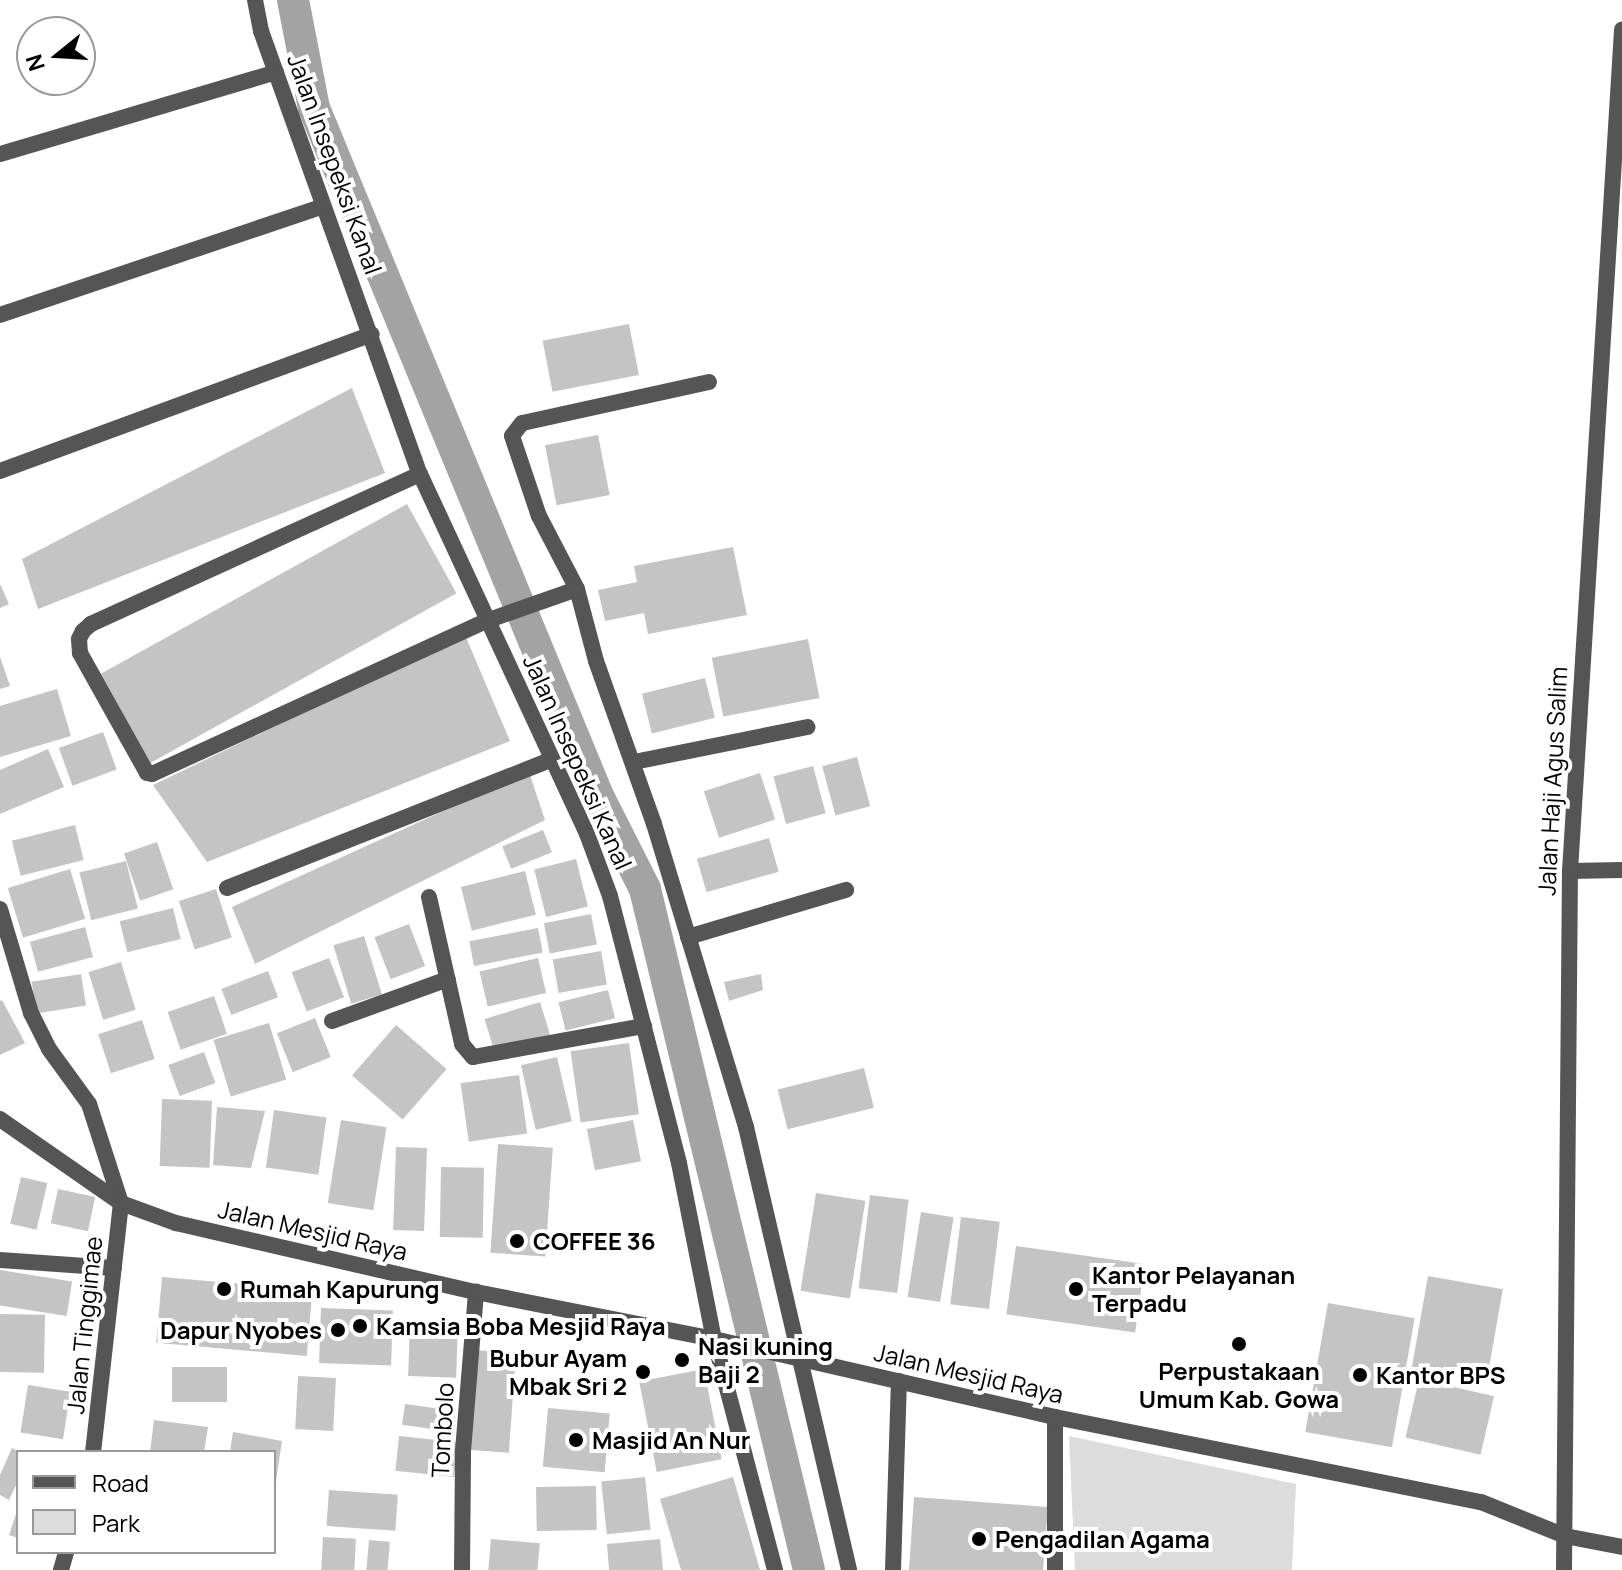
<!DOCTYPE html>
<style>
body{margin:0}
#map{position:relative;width:1622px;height:1570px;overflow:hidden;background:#fff;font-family:Manrope,sans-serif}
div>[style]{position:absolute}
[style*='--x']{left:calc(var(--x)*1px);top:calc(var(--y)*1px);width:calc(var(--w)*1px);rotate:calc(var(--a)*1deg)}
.green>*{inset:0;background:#dcdcdc}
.canal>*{height:32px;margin:-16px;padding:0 16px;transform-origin:16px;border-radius:16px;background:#a3a3a3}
.building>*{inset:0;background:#c4c4c4;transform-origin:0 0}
.service>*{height:16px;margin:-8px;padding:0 8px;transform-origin:8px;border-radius:8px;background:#555}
.minor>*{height:16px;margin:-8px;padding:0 8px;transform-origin:8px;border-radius:8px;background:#555}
.tertiary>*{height:16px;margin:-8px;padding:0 8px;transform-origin:8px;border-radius:8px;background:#555}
.dots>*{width:22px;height:22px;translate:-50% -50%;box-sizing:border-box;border:4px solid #fff;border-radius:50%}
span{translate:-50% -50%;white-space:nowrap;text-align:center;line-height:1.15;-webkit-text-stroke:8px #fff;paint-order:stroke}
.street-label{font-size:24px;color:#000}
.poi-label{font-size:24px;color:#000;font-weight:700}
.left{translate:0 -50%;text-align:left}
.right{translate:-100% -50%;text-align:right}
.legend{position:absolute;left:16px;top:1450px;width:260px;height:104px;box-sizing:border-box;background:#fff;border:2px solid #999;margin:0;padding:10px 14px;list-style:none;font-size:24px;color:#000}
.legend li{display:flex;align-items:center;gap:16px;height:40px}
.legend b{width:40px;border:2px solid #999}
.north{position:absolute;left:16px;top:16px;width:80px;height:80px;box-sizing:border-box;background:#fff;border:2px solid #999;border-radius:50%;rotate:252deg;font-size:22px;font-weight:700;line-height:32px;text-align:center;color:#000}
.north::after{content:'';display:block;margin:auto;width:28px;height:36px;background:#000;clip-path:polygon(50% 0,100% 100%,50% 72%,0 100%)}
</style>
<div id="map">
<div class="green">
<div style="clip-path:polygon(1069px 1436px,1296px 1484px,1292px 1570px,1075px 1570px)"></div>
</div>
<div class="canal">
<div style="--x:293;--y:0;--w:110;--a:79"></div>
<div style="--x:314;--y:108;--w:744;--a:67.57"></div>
<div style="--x:598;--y:796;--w:104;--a:63.2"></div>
<div style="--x:645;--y:889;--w:700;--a:76.46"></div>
</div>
<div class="building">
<div style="left:629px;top:324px;width:52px;height:88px;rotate:79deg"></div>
<div style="clip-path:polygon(352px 388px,385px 473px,38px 609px,22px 559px)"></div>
<div style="left:598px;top:435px;width:61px;height:54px;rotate:79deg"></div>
<div style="left:407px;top:504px;width:102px;height:350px;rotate:61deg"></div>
<div style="clip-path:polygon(733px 547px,747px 615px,648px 634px,644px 613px,605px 621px,598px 590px,637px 582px,634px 566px)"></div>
<div style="clip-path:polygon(0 584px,9px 604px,0 608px)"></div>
<div style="clip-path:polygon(465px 635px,510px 741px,207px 862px,153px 785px)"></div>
<div style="left:808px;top:639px;width:60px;height:98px;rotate:79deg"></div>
<div style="clip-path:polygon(0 657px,10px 686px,0 689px)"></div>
<div style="left:705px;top:678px;width:41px;height:65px;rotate:76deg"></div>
<div style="clip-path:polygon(57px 689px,71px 736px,0 757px,0 706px)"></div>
<div style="left:103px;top:732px;width:40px;height:47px;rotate:70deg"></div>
<div style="clip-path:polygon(48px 749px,64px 787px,0 814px,0 770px)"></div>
<div style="left:857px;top:757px;width:51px;height:36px;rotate:75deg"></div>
<div style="left:813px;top:766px;width:49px;height:41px;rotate:75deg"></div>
<div style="clip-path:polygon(529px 772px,545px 820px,255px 964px,232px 907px)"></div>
<div style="left:760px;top:773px;width:49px;height:59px;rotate:72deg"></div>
<div style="left:75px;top:825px;width:36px;height:65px;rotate:76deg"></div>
<div style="left:543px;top:830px;width:24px;height:44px;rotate:68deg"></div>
<div style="left:769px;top:838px;width:35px;height:75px;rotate:74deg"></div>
<div style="left:157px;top:842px;width:50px;height:35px;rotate:71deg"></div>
<div style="left:576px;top:859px;width:49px;height:43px;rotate:76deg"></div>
<div style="left:126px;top:861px;width:49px;height:48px;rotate:76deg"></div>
<div style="left:70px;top:869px;width:52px;height:65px;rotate:73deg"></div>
<div style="left:525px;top:871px;width:45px;height:66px;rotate:76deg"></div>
<div style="left:216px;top:889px;width:51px;height:39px;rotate:72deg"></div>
<div style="left:173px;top:908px;width:32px;height:55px;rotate:76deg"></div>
<div style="left:591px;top:914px;width:31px;height:48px;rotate:79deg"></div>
<div style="left:409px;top:924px;width:45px;height:37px;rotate:69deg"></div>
<div style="left:85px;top:927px;width:31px;height:57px;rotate:75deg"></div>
<div style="left:538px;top:928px;width:25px;height:70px;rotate:79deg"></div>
<div style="left:364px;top:936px;width:61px;height:32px;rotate:73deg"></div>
<div style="left:601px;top:951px;width:34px;height:49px;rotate:80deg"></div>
<div style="left:329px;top:958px;width:42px;height:40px;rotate:69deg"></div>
<div style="left:538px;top:958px;width:36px;height:60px;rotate:77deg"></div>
<div style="left:121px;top:962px;width:50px;height:34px;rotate:73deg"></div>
<div style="left:268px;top:971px;width:28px;height:50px;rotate:69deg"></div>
<div style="left:81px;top:974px;width:32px;height:50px;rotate:81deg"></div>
<div style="clip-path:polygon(761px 974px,763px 990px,729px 1001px,724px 982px)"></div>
<div style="left:608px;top:990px;width:29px;height:51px;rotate:76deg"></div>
<div style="left:214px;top:996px;width:40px;height:49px;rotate:71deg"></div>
<div style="clip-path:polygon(2px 1000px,25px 1043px,0 1055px,0 1001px)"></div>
<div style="left:540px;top:1002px;width:34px;height:58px;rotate:73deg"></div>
<div style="left:315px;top:1018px;width:42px;height:41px;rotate:68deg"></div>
<div style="left:142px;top:1020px;width:41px;height:46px;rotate:72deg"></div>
<div style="left:269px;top:1023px;width:59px;height:58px;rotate:73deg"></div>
<div style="left:396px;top:1025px;width:67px;height:67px;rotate:41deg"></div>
<div style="left:629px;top:1043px;width:72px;height:59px;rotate:82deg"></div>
<div style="left:204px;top:1052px;width:33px;height:38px;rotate:70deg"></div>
<div style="left:557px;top:1057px;width:66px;height:37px;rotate:77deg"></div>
<div style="left:864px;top:1068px;width:41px;height:89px;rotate:76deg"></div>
<div style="left:519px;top:1075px;width:59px;height:59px;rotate:82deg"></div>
<div style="left:162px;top:1099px;width:50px;height:67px;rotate:2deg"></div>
<div style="clip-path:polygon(217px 1107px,265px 1111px,251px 1168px,213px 1165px)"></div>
<div style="left:274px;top:1110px;width:53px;height:58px;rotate:8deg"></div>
<div style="left:341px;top:1120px;width:46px;height:84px;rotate:9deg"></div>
<div style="left:633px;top:1120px;width:42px;height:47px;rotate:79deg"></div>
<div style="left:498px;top:1144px;width:55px;height:109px;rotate:4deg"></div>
<div style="left:396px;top:1147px;width:31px;height:83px;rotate:2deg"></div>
<div style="left:441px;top:1167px;width:43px;height:70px;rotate:1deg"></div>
<div style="left:21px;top:1177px;width:27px;height:48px;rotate:13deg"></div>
<div style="left:58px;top:1189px;width:38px;height:35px;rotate:12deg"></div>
<div style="left:816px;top:1193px;width:50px;height:99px;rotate:9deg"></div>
<div style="left:870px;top:1195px;width:39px;height:94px;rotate:7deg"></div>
<div style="left:921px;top:1212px;width:33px;height:86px;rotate:9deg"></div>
<div style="left:961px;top:1217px;width:39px;height:88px;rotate:7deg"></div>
<div style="left:1016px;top:1246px;width:130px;height:69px;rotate:8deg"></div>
<div style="left:0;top:1270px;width:73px;height:35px;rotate:9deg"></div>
<div style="left:1428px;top:1276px;width:76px;height:94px;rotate:10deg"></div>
<div style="left:162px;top:1277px;width:151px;height:66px;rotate:5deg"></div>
<div style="left:1328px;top:1303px;width:88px;height:131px;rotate:10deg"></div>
<div style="left:321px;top:1308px;width:72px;height:55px;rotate:2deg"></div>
<div style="left:0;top:1314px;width:45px;height:58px;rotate:1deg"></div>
<div style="left:410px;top:1323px;width:48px;height:53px;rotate:2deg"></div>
<div style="left:474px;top:1350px;width:42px;height:100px;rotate:4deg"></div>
<div style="left:172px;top:1367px;width:55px;height:35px"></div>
<div style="left:704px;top:1369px;width:92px;height:66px;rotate:79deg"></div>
<div style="left:298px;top:1376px;width:38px;height:53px;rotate:3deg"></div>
<div style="left:1419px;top:1379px;width:77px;height:60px;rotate:13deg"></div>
<div style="left:28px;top:1385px;width:43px;height:48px;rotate:9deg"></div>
<div style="left:405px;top:1404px;width:51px;height:21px;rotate:8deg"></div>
<div style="left:548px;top:1408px;width:62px;height:59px;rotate:5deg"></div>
<div style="clip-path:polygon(154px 1420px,208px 1427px,204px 1452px,150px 1452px)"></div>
<div style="clip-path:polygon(233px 1432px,282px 1441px,276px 1481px,274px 1452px,230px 1452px)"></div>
<div style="left:399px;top:1436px;width:59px;height:35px;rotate:6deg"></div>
<div style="clip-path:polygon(12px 1448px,18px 1451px,18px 1481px,9px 1500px,0 1495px,0 1475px)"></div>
<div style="left:645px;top:1477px;width:53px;height:44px;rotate:84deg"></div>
<div style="clip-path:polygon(733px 1477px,760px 1570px,681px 1570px,660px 1499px)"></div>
<div style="left:596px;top:1486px;width:44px;height:60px;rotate:89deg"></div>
<div style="left:329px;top:1490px;width:69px;height:36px;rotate:4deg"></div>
<div style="clip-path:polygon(914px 1497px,1048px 1507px,1043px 1570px,909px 1570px)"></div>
<div style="clip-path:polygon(18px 1508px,18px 1538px,9px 1535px)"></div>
<div style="left:323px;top:1537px;width:33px;height:33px;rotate:3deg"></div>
<div style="left:491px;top:1539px;width:49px;height:31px;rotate:5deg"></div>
<div style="clip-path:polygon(660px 1539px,663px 1570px,609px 1570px,607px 1544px)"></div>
<div style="left:369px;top:1540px;width:21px;height:30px;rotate:5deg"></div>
</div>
<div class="service">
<div style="--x:1570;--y:871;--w:52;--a:-1.1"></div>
</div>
<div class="minor">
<div style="--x:255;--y:0;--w:32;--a:79"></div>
<div style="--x:261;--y:31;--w:471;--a:70.3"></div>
<div style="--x:420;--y:474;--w:397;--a:65.1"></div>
<div style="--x:587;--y:834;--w:66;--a:69.6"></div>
<div style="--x:610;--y:896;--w:276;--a:75.5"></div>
<div style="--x:679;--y:1163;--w:179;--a:78.8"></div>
<div style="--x:714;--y:1339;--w:239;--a:75.2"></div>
<div style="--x:0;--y:154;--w:288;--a:-16.5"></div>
<div style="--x:0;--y:315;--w:341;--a:-18.6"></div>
<div style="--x:709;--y:382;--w:191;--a:167.6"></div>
<div style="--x:522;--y:423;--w:16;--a:128"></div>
<div style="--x:512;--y:436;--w:84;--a:71.4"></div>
<div style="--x:539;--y:516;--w:82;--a:62.5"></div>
<div style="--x:577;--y:589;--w:74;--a:75.2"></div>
<div style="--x:596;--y:661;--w:173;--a:70.4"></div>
<div style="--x:654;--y:824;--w:317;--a:73.1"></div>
<div style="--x:746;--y:1127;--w:455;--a:76.9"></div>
<div style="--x:0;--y:471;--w:396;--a:-20.2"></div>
<div style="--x:420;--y:474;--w:362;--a:155.5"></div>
<div style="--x:91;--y:624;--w:11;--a:139"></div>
<div style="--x:83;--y:631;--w:9;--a:117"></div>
<div style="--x:79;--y:639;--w:14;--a:86"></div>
<div style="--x:80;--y:653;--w:137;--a:60.8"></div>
<div style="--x:147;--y:773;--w:5;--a:11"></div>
<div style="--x:152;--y:774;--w:371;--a:-24.6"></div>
<div style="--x:489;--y:620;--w:93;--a:-19.4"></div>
<div style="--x:634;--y:762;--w:177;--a:-11.4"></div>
<div style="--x:227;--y:888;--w:347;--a:-21.6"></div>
<div style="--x:429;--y:897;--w:151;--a:77.3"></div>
<div style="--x:462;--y:1044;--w:17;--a:50"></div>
<div style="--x:473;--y:1057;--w:174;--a:-10.3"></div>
<div style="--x:0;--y:909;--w:109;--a:73.4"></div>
<div style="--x:31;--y:1013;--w:40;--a:63.4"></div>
<div style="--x:49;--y:1049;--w:68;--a:54"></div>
<div style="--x:89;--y:1104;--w:104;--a:72.1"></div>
<div style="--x:121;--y:1203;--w:251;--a:96.4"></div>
<div style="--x:688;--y:937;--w:165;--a:-16.6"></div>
<div style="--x:332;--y:1021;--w:123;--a:-19.9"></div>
<div style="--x:0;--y:1260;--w:114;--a:4"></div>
<div style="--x:61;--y:1570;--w:19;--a:-74"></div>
<div style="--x:462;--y:1570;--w:119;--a:-89.5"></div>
<div style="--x:463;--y:1451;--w:160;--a:-85.3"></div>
<div style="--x:893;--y:1570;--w:189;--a:-88.2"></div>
<div style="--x:1055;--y:1570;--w:153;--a:-90"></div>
</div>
<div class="tertiary">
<div style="--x:0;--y:1119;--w:147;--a:34.8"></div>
<div style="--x:121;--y:1203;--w:59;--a:20"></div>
<div style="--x:176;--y:1223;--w:308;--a:13"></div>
<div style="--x:476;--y:1292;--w:243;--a:11.2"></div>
<div style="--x:714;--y:1339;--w:350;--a:12.9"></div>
<div style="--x:1055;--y:1417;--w:434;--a:11.3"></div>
<div style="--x:1481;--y:1502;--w:91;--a:22"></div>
<div style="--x:1565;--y:1536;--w:58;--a:10.9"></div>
<div style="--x:1564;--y:1570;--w:699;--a:-89.51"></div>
<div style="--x:1570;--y:871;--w:843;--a:-86.46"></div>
</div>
<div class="dots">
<div style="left:517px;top:1241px;background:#000"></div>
<div style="left:224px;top:1289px;background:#000"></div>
<div style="left:1076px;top:1289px;background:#000"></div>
<div style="left:360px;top:1326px;background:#000"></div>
<div style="left:338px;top:1330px;background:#000"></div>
<div style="left:1239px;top:1344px;background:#000"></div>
<div style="left:682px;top:1360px;background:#000"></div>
<div style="left:643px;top:1372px;background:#000"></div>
<div style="left:1360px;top:1375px;background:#000"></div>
<div style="left:576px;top:1440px;background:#000"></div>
<div style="left:979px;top:1539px;background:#000"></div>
</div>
<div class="street-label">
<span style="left:335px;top:164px;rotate:70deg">Jalan Insepeksi Kanal</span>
<span style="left:578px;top:762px;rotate:66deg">Jalan Insepeksi Kanal</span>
<span style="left:1552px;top:781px;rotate:-87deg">Jalan Haji Agus Salim</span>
<span style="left:313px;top:1230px;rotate:13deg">Jalan Mesjid Raya</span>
<span style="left:84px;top:1325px;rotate:-84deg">Jalan Tinggimae</span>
<span style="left:969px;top:1373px;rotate:13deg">Jalan Mesjid Raya</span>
<span style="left:442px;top:1430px;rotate:-87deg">Tombolo</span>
</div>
<div class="poi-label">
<span class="left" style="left:533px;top:1241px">COFFEE 36</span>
<span class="left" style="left:1092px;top:1289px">Kantor Pelayanan<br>Terpadu</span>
<span class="left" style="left:240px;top:1289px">Rumah Kapurung</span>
<span class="left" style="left:376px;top:1326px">Kamsia Boba Mesjid Raya</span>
<span class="right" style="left:322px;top:1330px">Dapur Nyobes</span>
<span class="left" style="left:698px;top:1360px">Nasi kuning<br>Baji 2</span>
<span class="right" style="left:627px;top:1372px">Bubur Ayam<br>Mbak Sri 2</span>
<span style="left:1239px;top:1385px">Perpustakaan<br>Umum Kab. Gowa</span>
<span class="left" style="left:1376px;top:1375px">Kantor BPS</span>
<span class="left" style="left:592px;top:1440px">Masjid An Nur</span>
<span class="left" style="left:995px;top:1539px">Pengadilan Agama</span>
</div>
<ul class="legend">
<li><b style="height:10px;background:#555"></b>Road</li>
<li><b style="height:22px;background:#dcdcdc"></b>Park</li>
</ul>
<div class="north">N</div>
</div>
